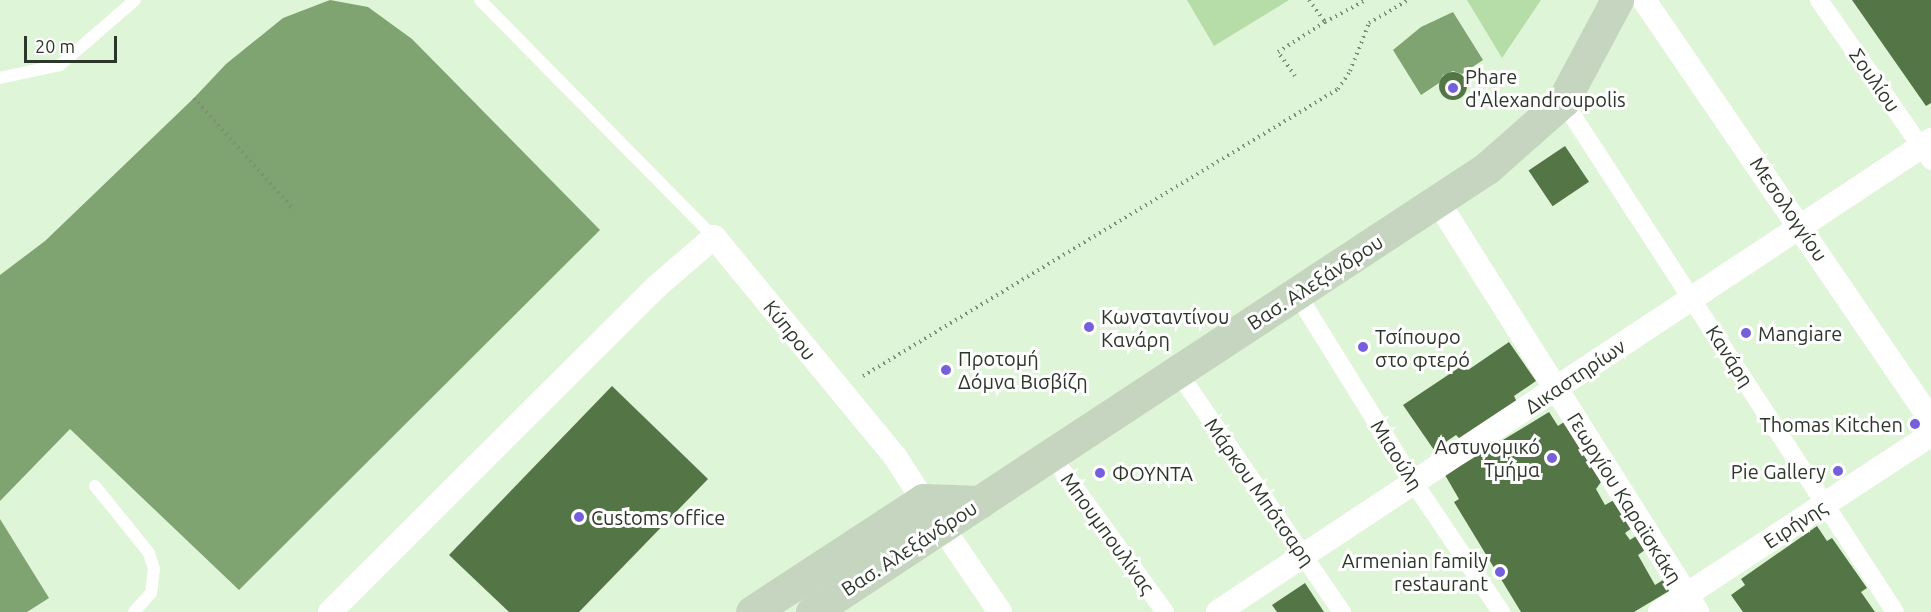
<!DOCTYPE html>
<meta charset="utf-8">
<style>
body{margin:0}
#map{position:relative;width:1931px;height:612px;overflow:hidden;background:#dff5d7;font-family:Ubuntu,sans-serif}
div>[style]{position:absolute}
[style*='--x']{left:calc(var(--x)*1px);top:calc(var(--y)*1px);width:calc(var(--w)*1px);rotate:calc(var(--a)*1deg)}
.green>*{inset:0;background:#b6dca8}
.water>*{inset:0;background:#7fa371}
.building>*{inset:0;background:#547647;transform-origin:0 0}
.round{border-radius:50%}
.path>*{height:4px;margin-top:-2px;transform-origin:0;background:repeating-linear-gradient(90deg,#7e8d78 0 1.5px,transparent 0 6px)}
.service>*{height:12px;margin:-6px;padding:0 6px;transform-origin:6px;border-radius:6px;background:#fff}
.pedestrian>*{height:18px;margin:-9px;padding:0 9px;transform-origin:9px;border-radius:9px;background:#fff}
.minor>*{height:24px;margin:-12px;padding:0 12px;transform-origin:12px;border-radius:12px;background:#fff}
.secondary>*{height:33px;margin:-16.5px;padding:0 16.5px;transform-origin:16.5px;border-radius:16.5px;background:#c5d5bf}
.dots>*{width:16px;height:16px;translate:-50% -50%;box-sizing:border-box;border:3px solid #fff;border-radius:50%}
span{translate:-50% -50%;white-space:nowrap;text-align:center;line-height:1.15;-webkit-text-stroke:6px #fff;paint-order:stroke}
.poi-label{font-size:20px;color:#2d362a}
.left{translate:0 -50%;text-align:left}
.right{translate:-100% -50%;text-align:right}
.street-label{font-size:20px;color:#2d362a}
.scale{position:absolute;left:24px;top:36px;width:93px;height:27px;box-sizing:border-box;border:3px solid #2d362a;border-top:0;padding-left:8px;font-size:18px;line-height:21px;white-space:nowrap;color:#2d362a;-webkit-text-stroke:4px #fff;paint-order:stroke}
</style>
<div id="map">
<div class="green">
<div style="clip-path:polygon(1187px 0,1289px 0,1214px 46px)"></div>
<div style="clip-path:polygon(1467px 0,1541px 0,1502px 58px)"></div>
</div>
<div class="water">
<div style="clip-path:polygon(330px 0,368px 7px,412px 39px,600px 230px,239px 590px,70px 429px,0 501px,0 275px,45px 241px,194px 98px,226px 64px,283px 18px)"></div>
<div style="clip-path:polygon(1453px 12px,1483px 60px,1462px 74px,1453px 71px,1443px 75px,1439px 83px,1421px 95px,1393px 50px,1421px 27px)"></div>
<div style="clip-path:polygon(0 519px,49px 598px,27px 612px,0 612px)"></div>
</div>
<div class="building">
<div style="clip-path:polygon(1852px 0,1931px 0,1931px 103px,1926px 106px)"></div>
<div class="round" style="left:1439px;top:72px;width:28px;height:28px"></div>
<div style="left:1565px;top:146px;width:43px;height:44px;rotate:56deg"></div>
<div style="clip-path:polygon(1509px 342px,1536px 381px,1514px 396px,1517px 402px,1461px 440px,1456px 435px,1434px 450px,1403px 405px,1463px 365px,1468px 370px)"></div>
<div style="clip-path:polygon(612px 386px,708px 479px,579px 612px,509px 612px,449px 555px)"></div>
<div style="clip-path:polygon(1549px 412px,1558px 426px,1564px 422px,1601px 482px,1596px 489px,1605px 505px,1614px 500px,1632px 528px,1625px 533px,1630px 540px,1636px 536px,1645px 550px,1638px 555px,1655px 585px,1663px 580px,1669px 591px,1634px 612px,1521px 612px,1454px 502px,1459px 499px,1445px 475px)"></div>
<div style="clip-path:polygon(1817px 526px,1827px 541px,1832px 538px,1867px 588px,1861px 592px,1875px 612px,1743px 612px,1731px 595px,1745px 585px,1741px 579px)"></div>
<div style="clip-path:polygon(1305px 583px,1324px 612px,1277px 612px,1272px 605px)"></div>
</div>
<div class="path">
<div style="--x:1309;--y:0;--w:27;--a:54"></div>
<div style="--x:1325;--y:22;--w:47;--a:-28.2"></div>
<div style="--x:1295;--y:76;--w:29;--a:-125"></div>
<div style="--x:1278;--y:52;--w:56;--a:-32.6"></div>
<div style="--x:194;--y:98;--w:150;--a:48.2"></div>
<div style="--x:863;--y:376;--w:555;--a:-31.14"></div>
<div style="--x:1338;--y:89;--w:22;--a:-56"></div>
<div style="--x:1350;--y:71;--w:52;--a:-68.4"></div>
<div style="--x:1369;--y:23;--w:45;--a:-30.5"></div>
</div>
<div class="service">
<div style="--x:480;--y:0;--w:333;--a:45.4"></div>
<div style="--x:0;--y:78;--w:61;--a:-12.2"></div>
<div style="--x:60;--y:65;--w:99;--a:-40.9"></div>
<div style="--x:95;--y:486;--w:86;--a:51.1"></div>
<div style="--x:149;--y:553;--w:17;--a:73"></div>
<div style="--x:154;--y:569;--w:24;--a:97"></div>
<div style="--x:151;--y:593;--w:25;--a:132"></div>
</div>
<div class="pedestrian">
<div style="--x:1819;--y:0;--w:196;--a:55.2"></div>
<div style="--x:1563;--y:101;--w:609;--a:56.99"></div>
<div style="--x:1297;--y:294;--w:222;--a:58.2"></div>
<div style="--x:1414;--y:483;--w:156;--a:56"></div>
<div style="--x:1178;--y:372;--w:291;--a:55.7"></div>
<div style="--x:1051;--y:455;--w:194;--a:54"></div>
</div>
<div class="minor">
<div style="--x:1644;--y:0;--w:509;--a:55.65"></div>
<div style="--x:1438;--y:202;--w:485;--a:57.7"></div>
<div style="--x:942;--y:527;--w:103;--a:55.7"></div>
<div style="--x:330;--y:612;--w:459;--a:-44.9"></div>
<div style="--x:655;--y:288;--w:78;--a:-40.8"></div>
<div style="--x:714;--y:237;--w:286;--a:50.5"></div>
<div style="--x:896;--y:458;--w:50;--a:57.3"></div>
<div style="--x:1218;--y:612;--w:855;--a:-33.5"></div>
<div style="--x:1660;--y:612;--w:324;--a:-33.2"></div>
</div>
<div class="secondary">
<div style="--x:752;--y:612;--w:204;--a:-33.2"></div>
<div style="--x:923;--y:500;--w:57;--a:2"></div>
<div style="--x:812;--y:612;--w:808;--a:-33.34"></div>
<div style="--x:1487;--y:168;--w:101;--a:-41.4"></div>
<div style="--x:1563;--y:101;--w:115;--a:-61.9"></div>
</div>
<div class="dots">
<div style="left:1453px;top:88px;background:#7560db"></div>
<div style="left:1089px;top:327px;background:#7560db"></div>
<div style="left:1746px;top:333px;background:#7560db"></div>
<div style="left:1363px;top:347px;background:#7560db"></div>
<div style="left:946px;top:370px;background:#7560db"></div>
<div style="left:1915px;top:424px;background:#7560db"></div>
<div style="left:1552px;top:458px;background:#7560db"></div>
<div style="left:1838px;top:471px;background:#7560db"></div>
<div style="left:1100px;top:473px;background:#7560db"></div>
<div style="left:579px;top:517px;background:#7560db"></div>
<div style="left:1500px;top:572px;background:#7560db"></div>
</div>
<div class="poi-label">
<span class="left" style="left:1465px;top:88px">Phare<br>d'Alexandroupolis</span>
<span class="left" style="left:1101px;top:328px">Κωνσταντίνου<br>Κανάρη</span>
<span class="left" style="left:1758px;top:333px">Mangiare</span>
<span class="left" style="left:1375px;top:348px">Τσίπουρο<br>στο φτερό</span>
<span class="left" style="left:958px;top:370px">Προτομή<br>Δόμνα Βισβίζη</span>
<span class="right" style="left:1903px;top:424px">Thomas Kitchen</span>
<span class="right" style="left:1540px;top:458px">Αστυνομικό<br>Τμήμα</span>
<span class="right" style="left:1826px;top:471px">Pie Gallery</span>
<span class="left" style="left:1112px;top:473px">ΦΟΥΝΤΑ</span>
<span class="left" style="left:591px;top:517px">Customs office</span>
<span class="right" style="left:1488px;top:572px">Armenian family<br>restaurant</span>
</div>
<div class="street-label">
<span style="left:1875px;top:80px;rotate:55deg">Σουλίου</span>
<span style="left:1789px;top:209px;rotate:56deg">Μεσολογγίου</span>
<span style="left:1315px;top:282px;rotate:-33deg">Βασ. Αλεξάνδρου</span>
<span style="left:790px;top:330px;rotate:51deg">Κύπρου</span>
<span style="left:1730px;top:356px;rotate:57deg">Κανάρη</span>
<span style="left:1575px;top:376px;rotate:-34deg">Δικαστηρίων</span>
<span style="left:1397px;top:455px;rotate:58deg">Μιαούλη</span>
<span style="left:1260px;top:492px;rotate:55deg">Μάρκου Μπότσαρη</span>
<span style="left:1625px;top:498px;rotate:58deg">Γεωργίου Καραϊσκάκη</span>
<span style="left:1795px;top:524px;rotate:-33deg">Ειρήνης</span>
<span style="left:1108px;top:533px;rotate:54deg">Μπουμπουλίνας</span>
<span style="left:909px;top:548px;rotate:-33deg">Βασ. Αλεξάνδρου</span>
</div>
<div class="scale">20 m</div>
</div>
